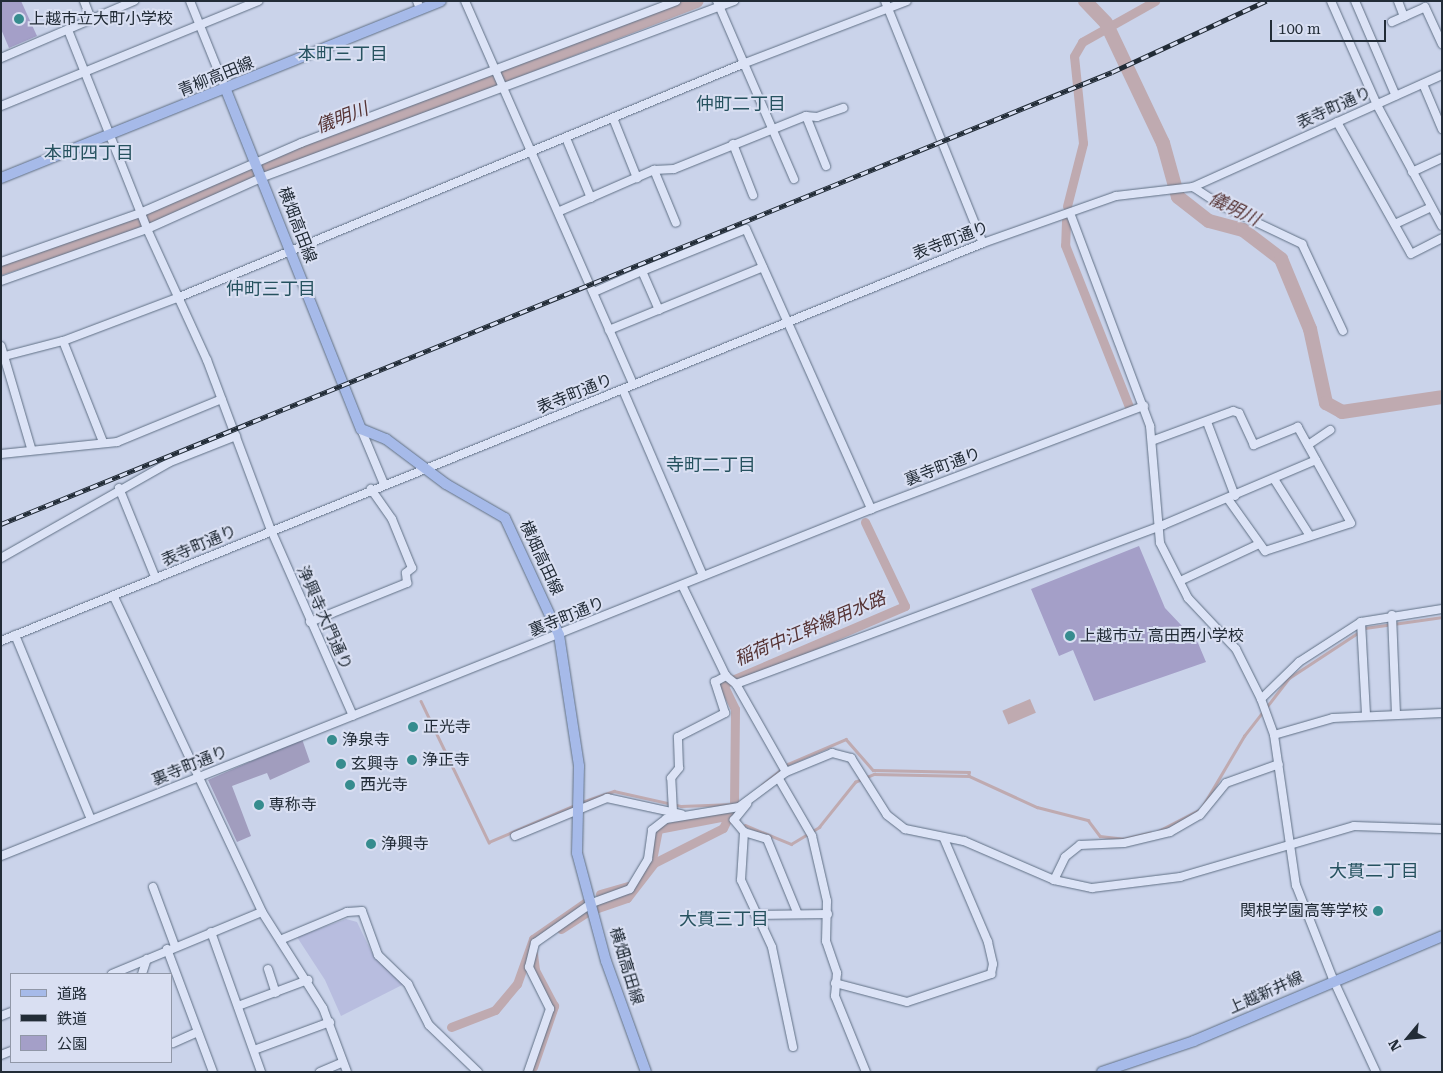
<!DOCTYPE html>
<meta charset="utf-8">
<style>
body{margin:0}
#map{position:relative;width:1443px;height:1073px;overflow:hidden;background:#cad3ea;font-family:"Roboto Serif","Noto Sans JP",serif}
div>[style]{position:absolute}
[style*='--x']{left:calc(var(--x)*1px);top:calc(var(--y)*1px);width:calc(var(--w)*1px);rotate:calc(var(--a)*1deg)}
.farmland>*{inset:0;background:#b8bddf}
.green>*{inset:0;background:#a49fc8}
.cemetery>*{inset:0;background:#a19dbe}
.water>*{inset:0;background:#bfaab0;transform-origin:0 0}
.stream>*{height:2.5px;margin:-1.25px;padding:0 1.25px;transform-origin:1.25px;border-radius:1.25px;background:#bfaab0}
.canal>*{height:9px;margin:-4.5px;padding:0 4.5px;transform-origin:4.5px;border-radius:4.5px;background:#bfaab0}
.river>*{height:14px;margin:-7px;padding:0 7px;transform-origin:7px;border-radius:7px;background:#bfaab0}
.roads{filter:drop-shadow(0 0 1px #607085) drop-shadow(0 0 1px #607085)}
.minor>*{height:8px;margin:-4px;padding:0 4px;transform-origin:4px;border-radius:4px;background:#dce3f6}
.major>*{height:10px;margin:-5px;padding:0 5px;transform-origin:5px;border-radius:5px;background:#a6bae9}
.rail>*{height:4.5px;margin-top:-2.25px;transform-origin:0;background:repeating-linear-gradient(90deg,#d9dff2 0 8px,#222c37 0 16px);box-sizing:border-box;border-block:1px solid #222c37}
.dots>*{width:14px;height:14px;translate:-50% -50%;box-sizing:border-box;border:2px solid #d9dff2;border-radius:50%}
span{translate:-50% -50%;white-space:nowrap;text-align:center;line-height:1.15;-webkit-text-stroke:4px #d9dff2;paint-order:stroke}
.poi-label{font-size:16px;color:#222c37}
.left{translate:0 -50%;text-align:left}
.right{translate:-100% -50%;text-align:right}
.street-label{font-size:16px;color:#222c37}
.neighbourhood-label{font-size:18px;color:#26525f}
.water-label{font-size:18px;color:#553334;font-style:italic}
.frame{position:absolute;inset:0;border:2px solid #222c37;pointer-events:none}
.legend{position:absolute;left:10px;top:973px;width:162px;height:90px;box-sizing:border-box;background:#d9dff2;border:1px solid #9097a7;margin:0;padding:6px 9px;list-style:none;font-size:15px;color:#222c37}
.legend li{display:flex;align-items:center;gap:10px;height:25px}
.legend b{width:25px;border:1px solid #9097a7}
.north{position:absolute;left:1383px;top:1013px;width:50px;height:50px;-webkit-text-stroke:4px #d9dff2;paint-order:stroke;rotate:242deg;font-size:14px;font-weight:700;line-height:20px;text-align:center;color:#222c37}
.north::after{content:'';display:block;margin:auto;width:18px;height:22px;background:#222c37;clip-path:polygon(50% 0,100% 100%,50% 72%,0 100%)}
.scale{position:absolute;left:1270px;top:20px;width:116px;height:22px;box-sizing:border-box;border:2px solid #222c37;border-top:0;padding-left:6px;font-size:15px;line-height:18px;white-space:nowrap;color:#222c37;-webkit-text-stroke:4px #d9dff2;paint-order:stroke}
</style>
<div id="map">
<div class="farmland">
<div style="clip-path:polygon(346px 919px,357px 922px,372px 953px,404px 984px,341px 1016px,325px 980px,297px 937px)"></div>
</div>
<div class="green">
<div style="clip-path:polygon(1px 1px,21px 1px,37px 36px,9px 48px,1px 29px)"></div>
<div style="clip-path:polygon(1139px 546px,1165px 608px,1198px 643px,1206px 662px,1094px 701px,1073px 650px,1059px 656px,1031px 589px)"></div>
</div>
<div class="cemetery">
<div style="clip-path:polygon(302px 739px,310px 762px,270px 780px,267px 773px,232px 786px,251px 836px,237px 842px,208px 780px)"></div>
</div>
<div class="water">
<div style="left:1030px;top:699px;width:15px;height:30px;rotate:67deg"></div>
</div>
<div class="stream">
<div style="--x:421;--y:701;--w:157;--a:64.3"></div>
<div style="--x:489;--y:842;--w:94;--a:-23.3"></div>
<div style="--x:762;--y:785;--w:33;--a:-39"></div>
<div style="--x:788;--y:764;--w:63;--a:-23.3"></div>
<div style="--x:846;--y:739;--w:41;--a:48.9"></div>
<div style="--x:873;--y:770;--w:96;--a:1.2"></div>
<div style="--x:969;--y:772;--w:4;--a:90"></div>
<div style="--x:969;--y:776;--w:75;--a:24.5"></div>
<div style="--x:1037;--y:807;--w:53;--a:14.3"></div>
<div style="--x:1088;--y:820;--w:20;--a:53"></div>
<div style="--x:1100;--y:836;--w:23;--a:7"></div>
<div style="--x:1123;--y:839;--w:28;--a:-13"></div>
<div style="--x:582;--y:802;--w:34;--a:-19"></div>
<div style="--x:614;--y:791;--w:69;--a:12.6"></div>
<div style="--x:681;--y:806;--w:53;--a:-2.2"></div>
<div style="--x:726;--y:816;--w:7;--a:34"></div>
<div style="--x:745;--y:825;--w:50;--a:22.4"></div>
<div style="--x:791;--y:844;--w:33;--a:-31"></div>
<div style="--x:819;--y:827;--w:58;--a:-51.3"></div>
<div style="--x:855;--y:782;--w:21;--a:-23"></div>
<div style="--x:874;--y:774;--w:95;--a:1.2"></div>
<div style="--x:1158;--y:831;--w:48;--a:-27.1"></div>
<div style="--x:1201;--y:809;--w:85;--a:-59.5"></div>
<div style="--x:1244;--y:736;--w:73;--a:-52.2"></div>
<div style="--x:1289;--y:678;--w:91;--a:-33.3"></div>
<div style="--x:1365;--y:628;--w:78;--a:-8.1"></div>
</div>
<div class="canal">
<div style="--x:1067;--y:206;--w:65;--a:-75.7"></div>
<div style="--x:1083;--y:143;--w:87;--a:-95.9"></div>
<div style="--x:1074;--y:56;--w:16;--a:-60"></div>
<div style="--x:1082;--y:42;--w:84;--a:-29.3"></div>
<div style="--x:1066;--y:221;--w:24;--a:92"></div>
<div style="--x:1065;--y:245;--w:174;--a:68.4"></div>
<div style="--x:653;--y:855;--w:26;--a:-79"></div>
<div style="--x:658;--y:829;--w:69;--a:-10.8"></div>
<div style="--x:600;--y:894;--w:29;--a:-16"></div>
<div style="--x:561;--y:929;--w:33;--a:-33"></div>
<div style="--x:589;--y:911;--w:40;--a:-18.9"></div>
<div style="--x:627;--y:898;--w:44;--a:-52.4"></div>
<div style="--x:654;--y:863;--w:77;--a:-26.9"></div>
<div style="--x:723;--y:828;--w:25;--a:-64"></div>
<div style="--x:734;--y:805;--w:96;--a:-89.4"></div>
<div style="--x:735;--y:709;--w:28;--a:-116"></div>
<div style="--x:723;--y:684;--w:198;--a:-23.2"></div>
<div style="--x:905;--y:606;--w:93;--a:-115.5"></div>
<div style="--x:451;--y:1027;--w:47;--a:-21.1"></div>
<div style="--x:495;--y:1010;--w:34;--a:-50"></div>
<div style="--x:517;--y:984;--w:48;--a:-70.4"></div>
<div style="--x:533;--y:939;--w:68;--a:-34.9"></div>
<div style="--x:533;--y:1067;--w:65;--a:-71"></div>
<div style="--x:554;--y:1006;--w:41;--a:-117.8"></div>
<div style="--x:535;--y:970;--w:16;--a:-97"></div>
</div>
<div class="river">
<div style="--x:1085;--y:1;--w:30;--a:46"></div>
<div style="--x:1106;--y:23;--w:133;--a:64.6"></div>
<div style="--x:1163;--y:143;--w:56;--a:74.5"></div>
<div style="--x:1178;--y:197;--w:39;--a:38"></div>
<div style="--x:1209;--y:221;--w:35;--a:15"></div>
<div style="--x:1243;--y:230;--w:48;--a:37.3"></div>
<div style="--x:1281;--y:259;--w:76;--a:67.5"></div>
<div style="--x:1310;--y:329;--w:76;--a:77.8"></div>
<div style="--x:1326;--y:403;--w:18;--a:29"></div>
<div style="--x:1342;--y:412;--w:101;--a:-8.5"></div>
<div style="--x:1;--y:268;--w:146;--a:-18.3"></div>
<div style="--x:140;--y:222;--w:160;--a:-23.2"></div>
<div style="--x:287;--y:159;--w:439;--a:-21.1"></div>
</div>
<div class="roads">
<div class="minor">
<div style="--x:84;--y:1;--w:19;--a:69"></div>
<div style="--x:190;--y:1;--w:96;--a:68"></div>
<div style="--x:417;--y:1;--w:9;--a:69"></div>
<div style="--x:465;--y:1;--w:418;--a:66.3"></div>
<div style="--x:717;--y:1;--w:194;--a:66.6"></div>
<div style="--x:885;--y:1;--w:261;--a:68"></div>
<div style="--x:1331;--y:1;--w:114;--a:66.1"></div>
<div style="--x:1377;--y:105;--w:137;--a:61.8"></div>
<div style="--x:1355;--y:1;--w:103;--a:66.7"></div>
<div style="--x:1398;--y:1;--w:17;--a:69"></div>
<div style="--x:1392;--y:22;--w:36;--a:-24"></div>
<div style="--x:1425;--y:7;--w:41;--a:65.3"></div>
<div style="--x:68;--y:30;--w:214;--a:68.3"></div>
<div style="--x:147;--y:229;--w:144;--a:65.4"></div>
<div style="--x:207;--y:360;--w:182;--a:69.4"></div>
<div style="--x:271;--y:530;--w:203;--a:66.2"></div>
<div style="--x:1;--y:58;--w:145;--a:-23.2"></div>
<div style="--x:1423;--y:84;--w:49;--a:67.1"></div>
<div style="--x:1;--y:106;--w:278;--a:-22.2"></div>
<div style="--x:806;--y:116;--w:54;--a:68.2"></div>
<div style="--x:613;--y:118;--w:65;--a:68.2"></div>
<div style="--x:1337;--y:122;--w:151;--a:60.7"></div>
<div style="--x:1411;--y:254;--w:35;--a:-27"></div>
<div style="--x:566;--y:138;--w:65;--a:67.4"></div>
<div style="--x:733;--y:144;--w:55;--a:68.6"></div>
<div style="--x:654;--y:170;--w:57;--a:67.5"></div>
<div style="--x:1412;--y:172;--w:33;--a:-25"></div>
<div style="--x:1193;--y:187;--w:35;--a:33"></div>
<div style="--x:1222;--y:206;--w:89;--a:25.4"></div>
<div style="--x:1302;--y:244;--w:96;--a:64.8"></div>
<div style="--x:560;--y:211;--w:103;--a:-23.6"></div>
<div style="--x:654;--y:170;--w:20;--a:-3"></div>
<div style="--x:674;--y:169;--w:142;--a:-21.9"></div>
<div style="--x:806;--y:116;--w:11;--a:5"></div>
<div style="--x:817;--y:117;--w:28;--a:-19"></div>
<div style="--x:1070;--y:213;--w:228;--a:69.4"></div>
<div style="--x:1150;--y:426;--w:117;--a:85.1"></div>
<div style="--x:1160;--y:543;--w:62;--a:63"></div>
<div style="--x:1188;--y:598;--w:70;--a:46.7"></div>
<div style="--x:1236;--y:649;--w:56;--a:63.4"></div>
<div style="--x:1261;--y:699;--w:38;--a:70"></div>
<div style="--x:1274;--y:735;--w:152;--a:81.7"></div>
<div style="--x:1296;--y:885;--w:101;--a:68.5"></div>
<div style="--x:1333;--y:979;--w:102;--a:65.2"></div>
<div style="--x:1395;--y:224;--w:40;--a:-25"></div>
<div style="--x:1;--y:262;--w:147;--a:-19.4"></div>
<div style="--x:140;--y:213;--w:176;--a:-23.5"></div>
<div style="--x:301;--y:143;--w:401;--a:-20.7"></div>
<div style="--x:1;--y:281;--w:155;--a:-19.6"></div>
<div style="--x:147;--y:229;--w:127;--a:-24.1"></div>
<div style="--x:263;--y:177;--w:503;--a:-20.49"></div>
<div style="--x:594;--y:292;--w:52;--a:-23.6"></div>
<div style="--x:659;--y:310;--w:43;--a:-113.6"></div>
<div style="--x:642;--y:271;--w:112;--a:-22"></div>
<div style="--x:746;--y:229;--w:307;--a:65.9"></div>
<div style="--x:609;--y:330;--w:166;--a:-22.2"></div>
<div style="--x:63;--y:341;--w:109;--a:68.4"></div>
<div style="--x:1;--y:346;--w:106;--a:73.6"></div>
<div style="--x:1;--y:357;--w:64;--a:-14.5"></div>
<div style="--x:63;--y:341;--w:122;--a:-20.7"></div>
<div style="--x:177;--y:298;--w:615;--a:-22.48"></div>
<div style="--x:745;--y:63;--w:173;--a:-20.9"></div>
<div style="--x:623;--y:390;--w:202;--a:66.7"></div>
<div style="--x:1207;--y:422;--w:79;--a:69.3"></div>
<div style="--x:361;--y:429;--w:60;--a:67.3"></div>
<div style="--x:1308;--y:445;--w:27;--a:-34"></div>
<div style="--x:1;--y:454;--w:117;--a:-5.9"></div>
<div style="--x:117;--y:442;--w:113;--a:-22.3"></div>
<div style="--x:1274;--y:479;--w:67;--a:57.7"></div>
<div style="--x:119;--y:488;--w:98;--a:67.9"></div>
<div style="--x:1228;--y:499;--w:64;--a:54.6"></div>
<div style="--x:1265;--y:551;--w:90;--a:-18"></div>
<div style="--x:1351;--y:523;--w:72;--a:-119.1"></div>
<div style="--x:1;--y:558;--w:194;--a:-29.6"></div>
<div style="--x:170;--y:462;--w:71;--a:-21.5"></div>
<div style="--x:1180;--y:581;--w:87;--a:-25.1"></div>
<div style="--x:682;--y:585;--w:101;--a:64.2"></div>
<div style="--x:726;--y:676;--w:13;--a:39"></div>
<div style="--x:736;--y:684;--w:101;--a:60.4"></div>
<div style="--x:114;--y:597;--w:348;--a:64.8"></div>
<div style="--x:262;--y:912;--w:114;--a:57.6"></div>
<div style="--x:323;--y:1008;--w:68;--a:69.4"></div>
<div style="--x:1392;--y:615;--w:100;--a:87.7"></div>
<div style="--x:310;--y:622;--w:105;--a:-21.9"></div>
<div style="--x:407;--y:583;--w:10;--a:-96"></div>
<div style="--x:406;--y:573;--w:8;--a:-40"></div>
<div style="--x:412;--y:568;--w:53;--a:-112.2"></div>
<div style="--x:392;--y:519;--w:37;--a:-125"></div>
<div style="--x:1361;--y:622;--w:92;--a:86.9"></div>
<div style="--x:15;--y:635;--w:199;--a:67.6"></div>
<div style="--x:1;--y:641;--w:1060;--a:-22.06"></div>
<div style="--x:983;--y:243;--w:141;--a:-19.5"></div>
<div style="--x:1116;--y:196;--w:78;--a:-6.7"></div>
<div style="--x:1193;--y:187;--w:273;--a:-24.2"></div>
<div style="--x:736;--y:684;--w:456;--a:-20.4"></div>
<div style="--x:1163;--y:525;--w:166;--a:-23"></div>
<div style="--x:1316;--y:460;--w:38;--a:-119"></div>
<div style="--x:1298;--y:427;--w:48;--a:157.8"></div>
<div style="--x:1254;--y:445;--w:35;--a:-115"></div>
<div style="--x:1239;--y:413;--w:6;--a:-162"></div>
<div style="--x:1233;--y:411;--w:84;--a:159.8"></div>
<div style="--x:1261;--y:699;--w:53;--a:-44.2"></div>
<div style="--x:1299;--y:662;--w:74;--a:-32.8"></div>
<div style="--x:1361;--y:622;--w:82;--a:-9.1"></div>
<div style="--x:1274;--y:735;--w:61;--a:-16.1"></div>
<div style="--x:1333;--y:718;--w:109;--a:-2.6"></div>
<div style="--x:779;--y:779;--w:66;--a:59.9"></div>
<div style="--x:812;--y:836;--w:67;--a:77"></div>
<div style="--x:827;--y:901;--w:40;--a:91.4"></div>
<div style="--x:826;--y:941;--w:34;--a:71"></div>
<div style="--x:837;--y:973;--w:23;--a:95"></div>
<div style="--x:835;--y:996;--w:82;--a:67.8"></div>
<div style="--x:673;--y:812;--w:34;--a:-93"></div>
<div style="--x:671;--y:778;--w:13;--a:-51"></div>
<div style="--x:679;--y:768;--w:31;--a:-92"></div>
<div style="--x:678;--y:737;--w:53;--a:-27.1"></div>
<div style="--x:725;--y:713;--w:33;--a:-108"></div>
<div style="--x:715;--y:682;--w:13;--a:-29"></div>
<div style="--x:744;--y:832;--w:16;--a:-130"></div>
<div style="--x:734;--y:820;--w:21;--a:-51"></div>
<div style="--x:515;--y:836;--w:100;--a:-22.4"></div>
<div style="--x:607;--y:798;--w:76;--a:12.2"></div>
<div style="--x:1;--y:856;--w:937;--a:-21.74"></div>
<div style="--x:871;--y:509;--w:292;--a:-20.7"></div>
<div style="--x:1054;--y:880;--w:25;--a:-64"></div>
<div style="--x:1065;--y:857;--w:19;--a:-39"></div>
<div style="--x:1080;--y:845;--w:44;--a:-2.6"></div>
<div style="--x:1124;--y:843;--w:47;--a:-13.4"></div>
<div style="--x:1170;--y:832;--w:34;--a:-30"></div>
<div style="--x:1200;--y:815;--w:41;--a:-50.9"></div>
<div style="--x:1226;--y:783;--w:56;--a:-19.7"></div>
<div style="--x:153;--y:887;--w:63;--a:69.6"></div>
<div style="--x:755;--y:915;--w:73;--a:-0.8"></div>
<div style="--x:211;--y:932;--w:149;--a:70.3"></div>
<div style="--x:280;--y:940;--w:73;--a:-22.7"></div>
<div style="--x:347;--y:912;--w:15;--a:-4"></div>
<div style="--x:362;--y:911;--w:47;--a:70"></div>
<div style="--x:378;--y:955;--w:42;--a:44"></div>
<div style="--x:408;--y:984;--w:46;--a:62.9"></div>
<div style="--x:429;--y:1025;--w:68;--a:43.8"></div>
<div style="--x:167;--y:949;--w:131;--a:69.5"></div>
<div style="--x:268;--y:969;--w:25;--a:72"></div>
<div style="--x:112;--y:974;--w:162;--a:-22.5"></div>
<div style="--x:142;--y:974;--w:16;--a:-72"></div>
<div style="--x:835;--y:983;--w:74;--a:14.8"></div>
<div style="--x:907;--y:1002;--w:89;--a:-18.4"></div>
<div style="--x:991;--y:974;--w:10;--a:-79"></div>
<div style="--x:993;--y:964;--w:23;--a:-103"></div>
<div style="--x:988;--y:942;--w:112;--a:-113.1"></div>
<div style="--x:238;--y:1006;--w:75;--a:-20.4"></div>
<div style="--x:1;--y:1016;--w:11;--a:-22"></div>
<div style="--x:173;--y:1043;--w:27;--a:-24"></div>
<div style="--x:793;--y:1047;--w:102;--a:-101.9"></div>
<div style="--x:772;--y:947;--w:74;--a:-114.8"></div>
<div style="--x:741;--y:880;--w:48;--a:-86.4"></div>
<div style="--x:744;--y:832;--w:24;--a:17"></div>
<div style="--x:767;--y:839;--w:79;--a:67.7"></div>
<div style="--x:254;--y:1050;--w:81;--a:-20.2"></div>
<div style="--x:1;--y:1055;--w:11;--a:-22"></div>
<div style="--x:320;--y:1072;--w:25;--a:-23"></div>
<div style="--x:528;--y:1072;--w:67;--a:-70.8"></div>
<div style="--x:550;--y:1009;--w:47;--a:-116.6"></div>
<div style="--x:529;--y:967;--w:25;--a:-76"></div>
<div style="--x:535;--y:943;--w:70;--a:-35.1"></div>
<div style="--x:592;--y:903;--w:40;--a:-20.2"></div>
<div style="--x:630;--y:889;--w:35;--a:-59"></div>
<div style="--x:648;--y:859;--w:29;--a:-82"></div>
<div style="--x:652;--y:830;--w:18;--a:-38"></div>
<div style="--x:666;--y:819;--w:74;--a:-9.3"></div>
<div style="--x:739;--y:807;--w:59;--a:-36.7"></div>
<div style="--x:786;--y:772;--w:50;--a:-22.4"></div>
<div style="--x:832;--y:753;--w:20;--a:15"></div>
<div style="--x:851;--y:758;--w:67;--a:57.7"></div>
<div style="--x:887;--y:815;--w:23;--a:38"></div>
<div style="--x:905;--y:829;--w:60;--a:11.5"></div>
<div style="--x:964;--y:841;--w:98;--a:23.4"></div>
<div style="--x:1054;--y:880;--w:39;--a:12"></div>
<div style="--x:1092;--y:888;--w:89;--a:-7.1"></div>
<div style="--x:1180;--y:877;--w:181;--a:-16.3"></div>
<div style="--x:1354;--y:826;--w:88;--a:2"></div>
</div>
<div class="major">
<div style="--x:226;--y:90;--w:365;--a:68.3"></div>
<div style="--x:361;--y:429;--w:27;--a:22"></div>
<div style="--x:386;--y:439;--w:75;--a:36.9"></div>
<div style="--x:446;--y:484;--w:68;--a:30"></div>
<div style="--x:505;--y:518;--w:129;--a:65.2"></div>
<div style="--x:559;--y:635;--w:133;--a:81.3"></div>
<div style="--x:579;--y:766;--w:87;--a:91.3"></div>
<div style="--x:577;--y:853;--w:112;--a:75"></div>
<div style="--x:606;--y:961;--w:118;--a:70.2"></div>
<div style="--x:1;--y:178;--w:474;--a:-21.9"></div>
<div style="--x:1102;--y:1072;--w:97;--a:-18.6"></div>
<div style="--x:1194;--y:1041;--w:269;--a:-22.9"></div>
</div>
</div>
<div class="rail">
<div style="--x:1;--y:524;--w:1199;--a:-22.14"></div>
<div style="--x:1112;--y:72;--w:170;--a:-24.8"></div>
</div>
<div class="dots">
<div style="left:19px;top:19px;background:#368c8e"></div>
<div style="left:1070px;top:636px;background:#368c8e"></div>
<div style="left:413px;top:727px;background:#368c8e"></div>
<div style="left:332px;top:740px;background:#368c8e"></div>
<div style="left:412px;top:760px;background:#368c8e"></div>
<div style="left:341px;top:764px;background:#368c8e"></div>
<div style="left:350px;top:785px;background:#368c8e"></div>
<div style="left:259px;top:805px;background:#368c8e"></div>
<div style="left:371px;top:844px;background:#368c8e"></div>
<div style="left:1378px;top:911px;background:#368c8e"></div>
</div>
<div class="poi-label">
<span class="left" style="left:29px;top:19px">上越市立大町小学校</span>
<span class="left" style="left:1080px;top:636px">上越市立 高田西小学校</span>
<span class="left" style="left:423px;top:727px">正光寺</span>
<span class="left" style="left:342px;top:740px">浄泉寺</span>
<span class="left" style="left:422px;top:760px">浄正寺</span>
<span class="left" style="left:351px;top:764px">玄興寺</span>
<span class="left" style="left:360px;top:785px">西光寺</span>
<span class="left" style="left:269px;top:805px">専称寺</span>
<span class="left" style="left:381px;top:844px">浄興寺</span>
<span class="right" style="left:1368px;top:911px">関根学園高等学校</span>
</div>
<div class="street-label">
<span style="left:216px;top:77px;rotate:-22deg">青柳高田線</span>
<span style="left:1334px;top:108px;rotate:-24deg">表寺町通り</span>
<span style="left:297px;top:225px;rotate:69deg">横畑高田線</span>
<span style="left:951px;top:241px;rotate:-21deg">表寺町通り</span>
<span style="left:575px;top:394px;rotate:-22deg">表寺町通り</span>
<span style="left:943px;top:467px;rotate:-21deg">裏寺町通り</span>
<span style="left:199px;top:546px;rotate:-23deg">表寺町通り</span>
<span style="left:541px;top:558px;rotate:65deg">横畑高田線</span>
<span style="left:567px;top:617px;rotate:-22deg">裏寺町通り</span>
<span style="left:324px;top:618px;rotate:66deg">浄興寺大門通り</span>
<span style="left:190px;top:766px;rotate:-22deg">裏寺町通り</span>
<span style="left:626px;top:966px;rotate:73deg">横畑高田線</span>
<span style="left:1266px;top:993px;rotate:-24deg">上越新井線</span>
</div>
<div class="neighbourhood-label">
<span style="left:343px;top:54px">本町三丁目</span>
<span style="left:741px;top:104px">仲町二丁目</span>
<span style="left:89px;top:153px">本町四丁目</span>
<span style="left:271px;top:289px">仲町三丁目</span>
<span style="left:711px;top:465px">寺町二丁目</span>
<span style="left:1374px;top:871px">大貫二丁目</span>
<span style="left:724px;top:919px">大貫三丁目</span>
</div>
<div class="water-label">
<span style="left:342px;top:118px;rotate:-21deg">儀明川</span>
<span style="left:1234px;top:209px;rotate:26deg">儀明川</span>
<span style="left:810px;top:629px;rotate:-23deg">稲荷中江幹線用水路</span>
</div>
<div class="frame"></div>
<ul class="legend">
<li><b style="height:6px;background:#a6bae9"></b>道路</li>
<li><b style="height:6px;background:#222c37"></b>鉄道</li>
<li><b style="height:14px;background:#a49fc8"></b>公園</li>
</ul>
<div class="north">N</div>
<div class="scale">100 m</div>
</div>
